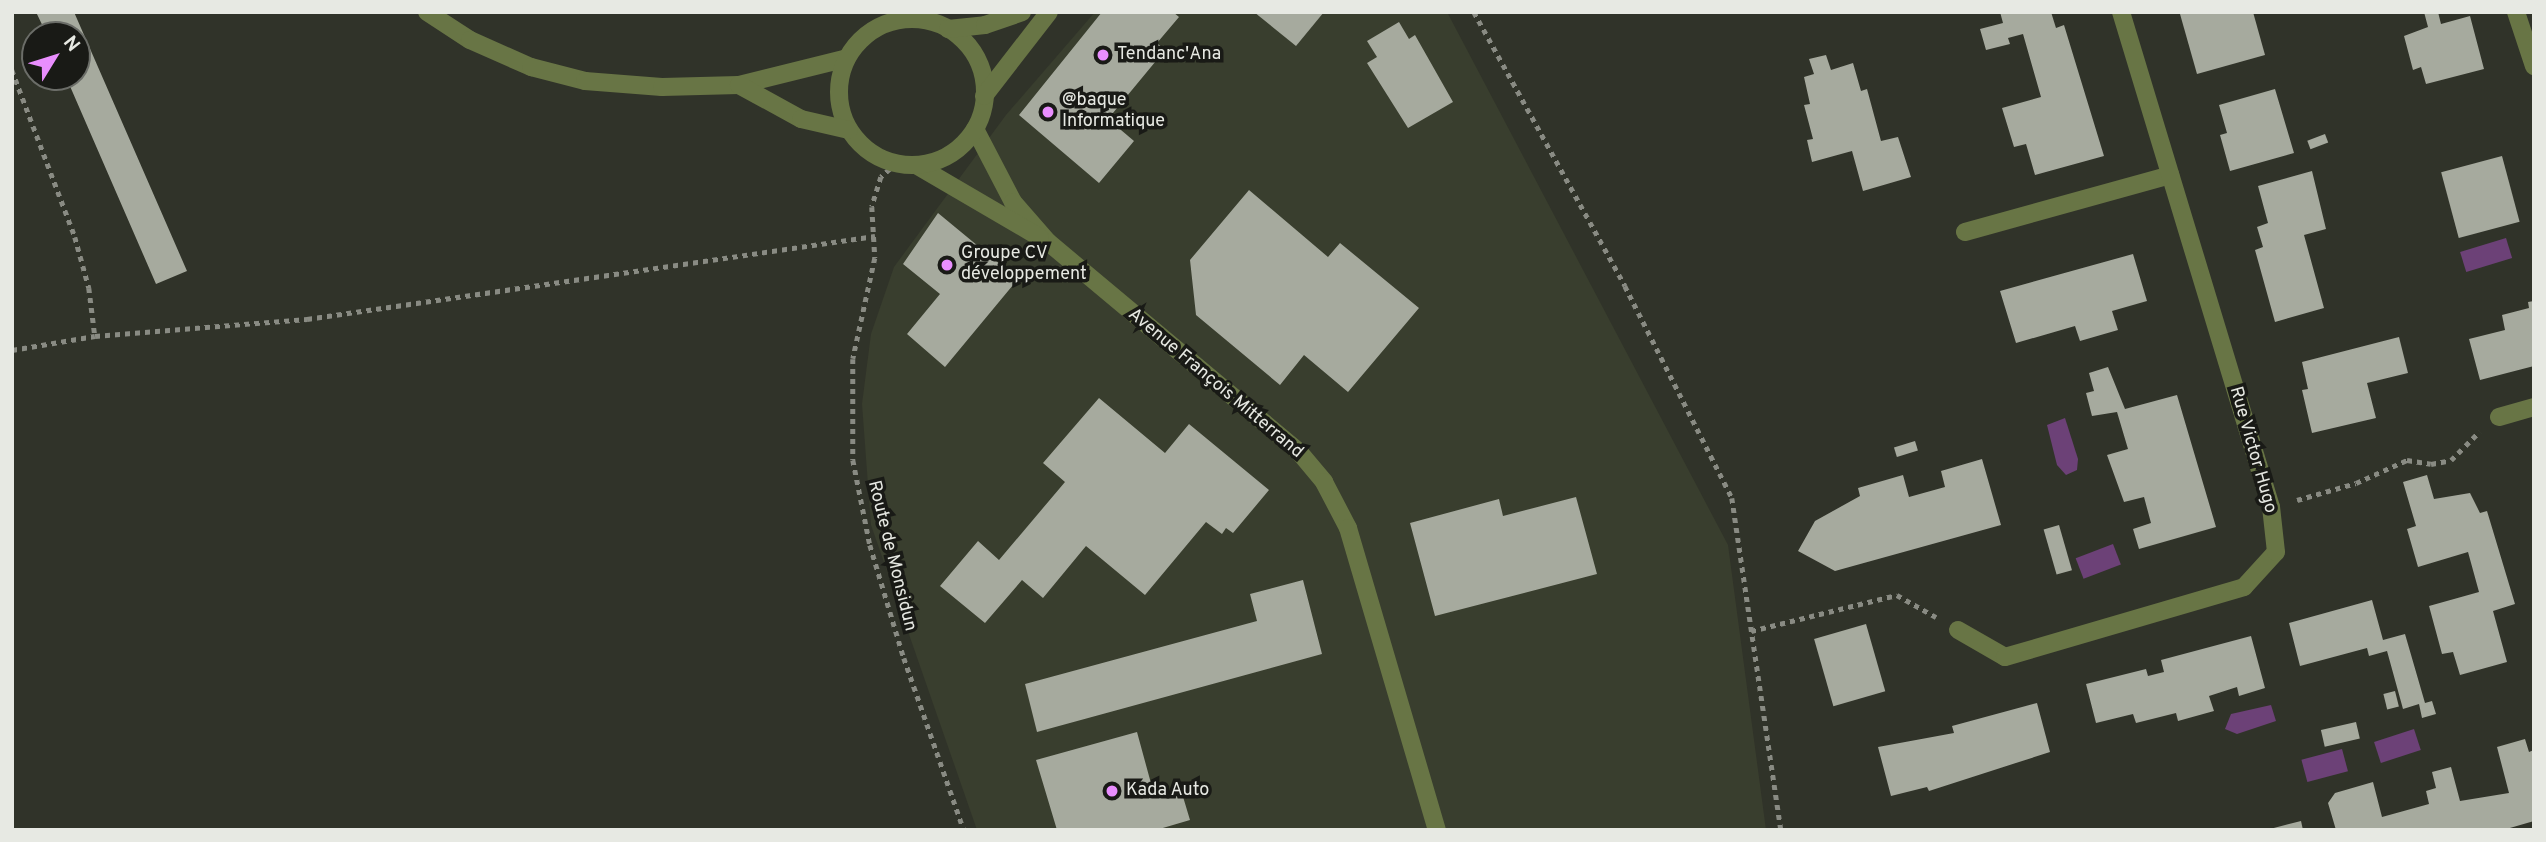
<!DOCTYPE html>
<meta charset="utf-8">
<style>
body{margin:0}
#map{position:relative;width:2546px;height:842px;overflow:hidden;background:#303329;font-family:Overpass,sans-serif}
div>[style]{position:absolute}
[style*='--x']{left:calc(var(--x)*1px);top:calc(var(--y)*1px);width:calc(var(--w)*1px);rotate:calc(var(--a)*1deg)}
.built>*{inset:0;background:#393e2e}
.water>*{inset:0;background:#6c4177;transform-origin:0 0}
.building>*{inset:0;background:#a6aa9e;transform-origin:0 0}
.path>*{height:4.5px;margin-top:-2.25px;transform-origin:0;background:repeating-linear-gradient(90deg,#898b83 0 5px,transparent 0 10px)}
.minor>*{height:18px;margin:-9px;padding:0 9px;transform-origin:9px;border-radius:9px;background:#687545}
.tertiary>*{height:18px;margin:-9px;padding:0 9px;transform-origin:9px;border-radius:9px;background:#687545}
.tertiary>.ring{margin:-9px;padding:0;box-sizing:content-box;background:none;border:18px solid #687545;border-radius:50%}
.dots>*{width:19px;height:19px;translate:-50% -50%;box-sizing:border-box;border:4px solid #191a16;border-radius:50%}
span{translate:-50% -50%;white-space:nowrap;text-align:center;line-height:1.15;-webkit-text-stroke:7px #191a16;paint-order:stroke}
.poi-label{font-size:18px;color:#e7e9e3}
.left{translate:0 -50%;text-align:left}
.street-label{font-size:18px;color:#e7e9e3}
.frame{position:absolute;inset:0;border:14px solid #e7e9e3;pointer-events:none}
.north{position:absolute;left:21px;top:21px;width:70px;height:70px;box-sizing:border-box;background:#191a16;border:2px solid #6b6d68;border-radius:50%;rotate:52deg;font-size:19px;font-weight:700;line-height:28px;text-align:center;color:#e7e9e3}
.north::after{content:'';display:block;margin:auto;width:24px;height:32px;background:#e98efe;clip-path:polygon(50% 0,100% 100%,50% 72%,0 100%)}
</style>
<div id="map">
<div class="built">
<div style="clip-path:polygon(1095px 12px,1447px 12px,1728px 545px,1766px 830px,977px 830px,871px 525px,862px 404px,871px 334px,894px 267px,1006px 115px)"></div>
</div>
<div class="water">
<div style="left:2506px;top:238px;width:21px;height:48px;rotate:73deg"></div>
<div style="clip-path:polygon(2065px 418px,2078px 459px,2077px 470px,2066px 475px,2057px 465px,2047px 425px)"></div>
<div style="left:2113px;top:544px;width:22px;height:40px;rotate:69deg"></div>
<div style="clip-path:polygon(2271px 705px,2276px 721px,2237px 734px,2225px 729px,2231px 714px)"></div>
<div style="left:2414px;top:729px;width:22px;height:42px;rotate:72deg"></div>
<div style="left:2342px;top:749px;width:23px;height:42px;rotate:75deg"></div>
</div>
<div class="building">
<div style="clip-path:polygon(36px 12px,74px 12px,187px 271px,156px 284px,66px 77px,77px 77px,77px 35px,47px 35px)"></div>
<div style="clip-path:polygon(1102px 12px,1173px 12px,1179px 17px,1157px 43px,1165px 50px,1108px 119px,1134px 141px,1099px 183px,1019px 115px)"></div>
<div style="clip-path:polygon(1254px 12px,1324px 12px,1296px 46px)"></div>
<div style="clip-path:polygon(2000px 12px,2051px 12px,2056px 28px,2064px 25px,2104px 156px,2035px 175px,2026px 144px,2014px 147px,2002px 108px,2041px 97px,2023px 34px,2008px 38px,2010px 44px,1986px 50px,1980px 29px,2003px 23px)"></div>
<div style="clip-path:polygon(2253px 12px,2265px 55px,2197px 74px,2180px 14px)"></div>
<div style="clip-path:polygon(2424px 12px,2438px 12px,2441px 24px,2470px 16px,2484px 69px,2426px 84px,2421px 67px,2413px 70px,2404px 36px,2428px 27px)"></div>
<div style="clip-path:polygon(1399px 22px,1409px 39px,1415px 35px,1453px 102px,1408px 128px,1367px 63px,1377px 57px,1367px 41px)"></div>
<div style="clip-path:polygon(1826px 55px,1831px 70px,1853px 63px,1861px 91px,1867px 89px,1881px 141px,1898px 137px,1911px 177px,1863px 191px,1852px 151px,1812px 162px,1807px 140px,1813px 139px,1804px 105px,1810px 104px,1804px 77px,1814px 74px,1809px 59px)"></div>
<div style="clip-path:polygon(2275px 89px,2294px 153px,2230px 171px,2220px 135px,2227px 133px,2219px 105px)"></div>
<div style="left:2325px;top:134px;width:9px;height:19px;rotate:69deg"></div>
<div style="left:2502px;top:156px;width:68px;height:63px;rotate:75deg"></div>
<div style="clip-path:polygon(2312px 171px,2326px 229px,2304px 235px,2324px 308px,2275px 322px,2255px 250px,2263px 247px,2257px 227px,2268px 223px,2258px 186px)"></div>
<div style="clip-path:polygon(1249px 190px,1328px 257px,1340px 243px,1419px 308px,1348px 392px,1304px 355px,1280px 385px,1196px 315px,1190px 260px)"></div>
<div style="clip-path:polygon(938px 213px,1018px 279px,945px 367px,907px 334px,940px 294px,903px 264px)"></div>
<div style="clip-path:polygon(2133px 254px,2147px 301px,2112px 311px,2118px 330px,2080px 341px,2075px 326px,2016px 343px,2000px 291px)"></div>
<div style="clip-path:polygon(2534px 301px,2534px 366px,2480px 380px,2469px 339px,2505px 330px,2502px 315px,2529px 308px,2528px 302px)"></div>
<div style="clip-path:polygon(2399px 337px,2408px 373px,2367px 383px,2376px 418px,2312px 433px,2302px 390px,2308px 389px,2302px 362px)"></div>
<div style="clip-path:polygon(2108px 367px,2125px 409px,2177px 395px,2216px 527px,2139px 549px,2133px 529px,2151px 523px,2144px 497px,2124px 502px,2107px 455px,2128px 449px,2117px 412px,2092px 416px,2086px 393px,2094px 391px,2089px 373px)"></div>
<div style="clip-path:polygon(1099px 398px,1165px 453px,1189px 424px,1269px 490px,1233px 533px,1226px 528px,1222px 534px,1206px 522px,1145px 595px,1086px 546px,1043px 598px,1022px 580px,985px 623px,940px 586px,978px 541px,999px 560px,1065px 482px,1043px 463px)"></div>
<div style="left:1915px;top:441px;width:10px;height:22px;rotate:73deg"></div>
<div style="clip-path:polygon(1982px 459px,2001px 525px,1835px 571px,1798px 551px,1815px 521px,1860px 496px,1858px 488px,1903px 475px,1909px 497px,1945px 487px,1941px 471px)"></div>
<div style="clip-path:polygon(2427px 475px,2434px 499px,2470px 493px,2480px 513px,2487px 511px,2515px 604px,2493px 611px,2507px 662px,2460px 675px,2453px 652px,2442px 654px,2429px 606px,2479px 592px,2468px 552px,2418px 567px,2407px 529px,2416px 526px,2403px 482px)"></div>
<div style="clip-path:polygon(1576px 497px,1597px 574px,1435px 616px,1410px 523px,1499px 499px,1503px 516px)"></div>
<div style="left:2059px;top:525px;width:47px;height:16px;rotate:74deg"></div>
<div style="clip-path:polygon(1303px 580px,1322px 654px,1037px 732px,1025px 684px,1257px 621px,1250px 594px)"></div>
<div style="clip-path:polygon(2372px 600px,2383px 640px,2405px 634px,2425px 703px,2432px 701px,2436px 714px,2422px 718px,2419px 704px,2403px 709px,2387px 651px,2369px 656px,2367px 648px,2300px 666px,2289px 623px)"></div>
<div style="left:1866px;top:624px;width:70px;height:54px;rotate:74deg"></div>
<div style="clip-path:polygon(2251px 636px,2265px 688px,2239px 696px,2237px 687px,2209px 696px,2214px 711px,2178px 721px,2176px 713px,2136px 723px,2133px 714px,2096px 723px,2086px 684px,2146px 669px,2148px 676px,2164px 672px,2161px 660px)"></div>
<div style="left:2395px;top:691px;width:16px;height:12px;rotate:76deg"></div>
<div style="clip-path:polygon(2037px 703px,2050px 752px,1929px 791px,1927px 787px,1891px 796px,1878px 747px,1954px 733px,1952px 726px)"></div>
<div style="left:2356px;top:722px;width:17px;height:36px;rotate:77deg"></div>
<div style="clip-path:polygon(1137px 732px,1155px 798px,1181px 790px,1190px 820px,1156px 830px,1057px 830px,1036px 760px)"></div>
<div style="clip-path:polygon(2525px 739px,2529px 752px,2534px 750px,2534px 821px,2503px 830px,2336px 830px,2328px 803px,2335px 793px,2373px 782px,2382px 817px,2429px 804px,2426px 791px,2436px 788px,2432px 772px,2451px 767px,2460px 801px,2509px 793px,2497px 747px)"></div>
<div style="clip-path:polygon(2301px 821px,2303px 830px,2270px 830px,2270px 829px)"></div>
</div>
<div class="path">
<div style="--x:1474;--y:12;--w:313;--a:61.1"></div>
<div style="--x:1625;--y:286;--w:237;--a:63.2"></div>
<div style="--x:1732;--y:498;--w:336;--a:81.6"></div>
<div style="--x:12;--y:70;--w:178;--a:69.3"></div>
<div style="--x:75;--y:237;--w:53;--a:74.6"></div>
<div style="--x:89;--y:288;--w:48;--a:82.9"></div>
<div style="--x:890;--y:169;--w:12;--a:138"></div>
<div style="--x:881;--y:177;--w:31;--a:107"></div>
<div style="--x:872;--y:207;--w:51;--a:86.6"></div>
<div style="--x:875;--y:258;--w:103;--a:102.3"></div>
<div style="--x:853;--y:359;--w:101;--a:90"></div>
<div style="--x:853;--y:460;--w:87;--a:78.7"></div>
<div style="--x:870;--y:545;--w:118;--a:73.3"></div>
<div style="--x:904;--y:658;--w:182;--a:70.8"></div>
<div style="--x:12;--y:350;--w:84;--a:-9.6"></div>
<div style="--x:95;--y:336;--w:213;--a:-4.6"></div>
<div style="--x:307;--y:319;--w:574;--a:-8.31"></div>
<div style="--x:2297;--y:500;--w:61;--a:-16.1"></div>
<div style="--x:2356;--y:483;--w:56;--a:-24.3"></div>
<div style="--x:2407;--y:460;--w:24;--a:9"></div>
<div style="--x:2431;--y:464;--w:20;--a:-11"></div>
<div style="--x:2451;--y:460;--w:40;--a:-45"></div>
<div style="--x:1751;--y:631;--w:150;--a:-13.9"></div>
<div style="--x:1897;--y:595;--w:45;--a:29.4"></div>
</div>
<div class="minor">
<div style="--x:2516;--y:12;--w:57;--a:71.6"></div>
<div style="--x:975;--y:129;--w:82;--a:62.5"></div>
<div style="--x:1013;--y:202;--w:53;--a:48.8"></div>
<div style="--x:1048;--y:242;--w:329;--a:39.9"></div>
<div style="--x:1300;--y:453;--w:38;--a:50"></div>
<div style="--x:1324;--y:482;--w:52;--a:62.4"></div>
<div style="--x:1348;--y:528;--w:315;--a:73.6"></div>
<div style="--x:916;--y:165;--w:143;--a:30.3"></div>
<div style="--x:1965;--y:232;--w:213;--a:-15.5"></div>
<div style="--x:2499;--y:417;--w:36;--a:-16"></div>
<div style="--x:1958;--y:630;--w:54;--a:29.9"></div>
<div style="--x:2005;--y:657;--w:249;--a:-16.3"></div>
<div style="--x:2244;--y:587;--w:47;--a:-47.6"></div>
<div style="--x:2276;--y:552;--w:45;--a:-96.3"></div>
<div style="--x:2271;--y:507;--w:517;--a:-106.86"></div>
</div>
<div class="tertiary">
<div style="--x:427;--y:12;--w:51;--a:33.1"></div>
<div style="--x:470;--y:40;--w:67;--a:23.9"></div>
<div style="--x:531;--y:67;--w:56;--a:14.5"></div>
<div style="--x:585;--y:81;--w:77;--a:4.5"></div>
<div style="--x:662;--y:87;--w:77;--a:-1.5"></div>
<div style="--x:739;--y:85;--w:111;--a:-14"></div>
<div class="ring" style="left:839px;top:19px;width:128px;height:128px"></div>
<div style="--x:948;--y:29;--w:37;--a:-6"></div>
<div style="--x:985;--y:25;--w:39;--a:-19"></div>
<div style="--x:739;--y:85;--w:71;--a:28.7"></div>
<div style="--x:801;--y:119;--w:49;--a:12.9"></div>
<div style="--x:984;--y:96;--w:106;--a:-52.3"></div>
</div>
<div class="dots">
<div style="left:1103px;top:55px;background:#e98efe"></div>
<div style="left:1048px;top:112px;background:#e98efe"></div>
<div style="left:947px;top:265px;background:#e98efe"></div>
<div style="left:1112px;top:791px;background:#e98efe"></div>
</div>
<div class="poi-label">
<span class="left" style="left:1117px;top:55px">Tendanc'Ana</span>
<span class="left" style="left:1062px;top:112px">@baque<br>Informatique</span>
<span class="left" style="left:961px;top:265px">Groupe CV<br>développement</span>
<span class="left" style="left:1126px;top:791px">Kada Auto</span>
</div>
<div class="street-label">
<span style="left:1215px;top:384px;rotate:40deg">Avenue François Mitterrand</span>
<span style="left:2252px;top:450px;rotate:74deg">Rue Victor Hugo</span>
<span style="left:891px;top:556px;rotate:76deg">Route de Monsidun</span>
</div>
<div class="frame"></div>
<div class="north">N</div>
</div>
